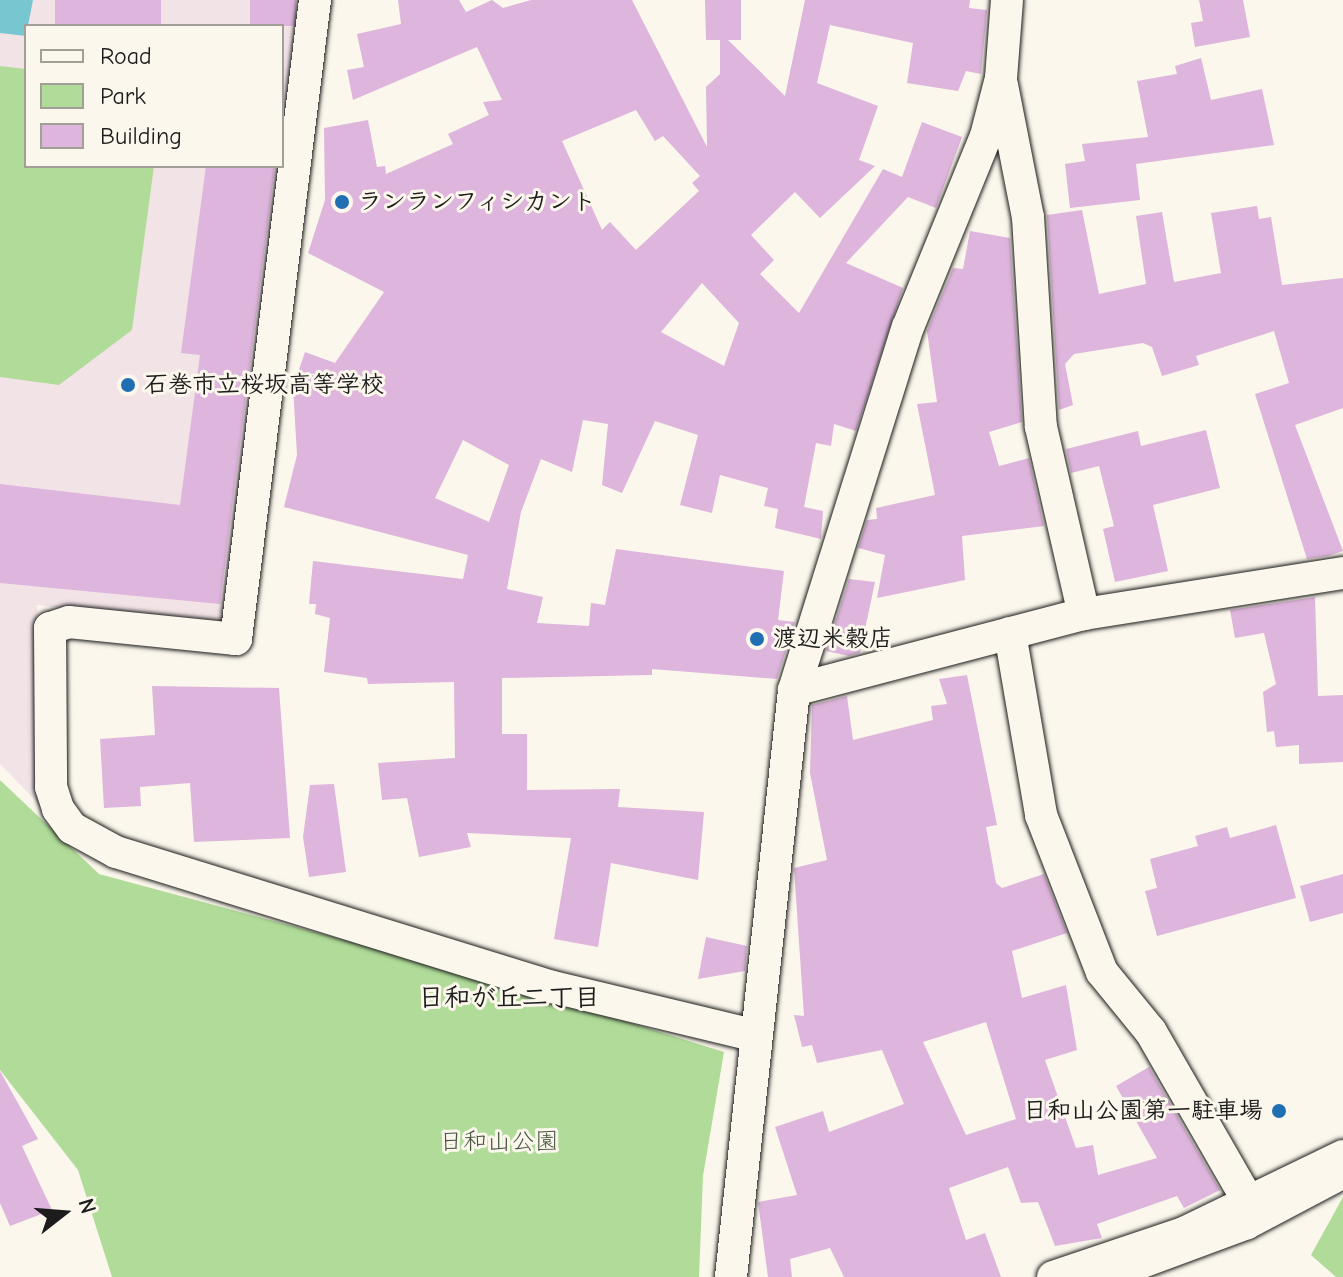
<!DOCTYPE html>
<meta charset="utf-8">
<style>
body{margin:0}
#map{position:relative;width:1343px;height:1277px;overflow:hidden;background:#fbf7ec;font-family:"Comic Neue","Klee One",sans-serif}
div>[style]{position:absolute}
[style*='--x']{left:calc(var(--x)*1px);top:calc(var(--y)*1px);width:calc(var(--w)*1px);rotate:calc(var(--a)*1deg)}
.built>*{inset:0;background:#f2e3e7}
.green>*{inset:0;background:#b0db99}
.water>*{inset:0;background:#77c7d0}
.building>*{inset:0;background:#deb5dc;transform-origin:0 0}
.roads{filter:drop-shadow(0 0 2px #1c1c1c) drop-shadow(0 0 2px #1c1c1c)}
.pedestrian>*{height:24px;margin:-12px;padding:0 12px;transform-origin:12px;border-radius:12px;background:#fbf7ec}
.minor>*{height:32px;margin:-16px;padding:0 16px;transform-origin:16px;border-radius:16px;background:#fbf7ec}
.dots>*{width:22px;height:22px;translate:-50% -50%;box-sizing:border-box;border:4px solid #fbf7ec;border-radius:50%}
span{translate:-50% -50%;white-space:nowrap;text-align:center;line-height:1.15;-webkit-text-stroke:6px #fbf7ec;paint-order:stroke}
.poi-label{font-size:24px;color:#1c1c1c;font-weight:700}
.left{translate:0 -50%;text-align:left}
.right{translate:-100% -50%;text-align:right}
.park-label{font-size:24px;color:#485542}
.neighbourhood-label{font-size:26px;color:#1c1c1c;font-weight:700}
.legend{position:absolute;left:24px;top:24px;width:260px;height:144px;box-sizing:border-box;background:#fbf7ec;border:2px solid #a29f99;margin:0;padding:10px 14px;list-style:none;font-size:24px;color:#1c1c1c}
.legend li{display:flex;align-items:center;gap:16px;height:40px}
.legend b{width:40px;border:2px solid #a29f99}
.north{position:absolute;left:24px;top:1173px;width:80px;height:80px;-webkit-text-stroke:6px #fbf7ec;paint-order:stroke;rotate:73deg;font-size:22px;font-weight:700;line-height:32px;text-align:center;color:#1c1c1c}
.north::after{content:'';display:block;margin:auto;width:28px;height:36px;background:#1c1c1c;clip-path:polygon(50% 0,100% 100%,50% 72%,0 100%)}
</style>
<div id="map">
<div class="built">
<div style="clip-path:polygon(evenodd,0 0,303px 0,225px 629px,37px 605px,41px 806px,0 764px,0 0,26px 26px,282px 26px,282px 166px,26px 166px,26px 26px)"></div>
</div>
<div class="green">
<div style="clip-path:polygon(0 66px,26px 69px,26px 166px,154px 166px,132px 330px,59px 385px,0 377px)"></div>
<div style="clip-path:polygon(0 780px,99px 874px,493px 980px,724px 1052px,703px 1176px,699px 1277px,112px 1277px,78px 1170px,0 1070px)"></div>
<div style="clip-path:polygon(1343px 1197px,1343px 1277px,1336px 1277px,1311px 1255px)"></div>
</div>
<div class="water">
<div style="clip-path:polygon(0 0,33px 0,26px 36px,0 33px)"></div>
</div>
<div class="building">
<div style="left:55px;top:0;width:106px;height:26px"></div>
<div style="left:250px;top:0;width:46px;height:26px"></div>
<div style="clip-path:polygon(evenodd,398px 0,459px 0,466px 12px,492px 0,503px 8px,531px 0,632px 0,707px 147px,706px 87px,720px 74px,720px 40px,706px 40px,705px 0,741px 0,741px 40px,728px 40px,785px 96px,805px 0,970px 0,969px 8px,987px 10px,981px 74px,966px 71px,958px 91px,907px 83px,913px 43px,830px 25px,817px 83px,878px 106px,859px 160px,875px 166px,820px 218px,795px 192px,751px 235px,774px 260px,760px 274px,799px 313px,883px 169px,902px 177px,922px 122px,962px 137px,936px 208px,908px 197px,846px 263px,903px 288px,856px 431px,834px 424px,831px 446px,816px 443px,804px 507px,823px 511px,821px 539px,775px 528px,778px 509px,764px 506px,768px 488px,720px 475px,712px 513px,680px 505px,698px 435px,655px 421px,622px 493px,602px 485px,608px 424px,583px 420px,572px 472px,541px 459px,521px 512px,507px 589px,543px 597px,537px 623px,589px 626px,591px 603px,605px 605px,616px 549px,784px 571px,778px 620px,795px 622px,777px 679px,652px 669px,652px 675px,502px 678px,502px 734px,527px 734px,527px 790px,620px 789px,618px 807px,704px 812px,698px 880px,611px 863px,598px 947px,554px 939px,571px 838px,467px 833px,471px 847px,419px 857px,407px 798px,382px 800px,378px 763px,455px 758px,454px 682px,368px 684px,367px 678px,324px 672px,330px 618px,315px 614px,316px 604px,309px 604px,313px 561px,463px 579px,468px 555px,284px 507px,297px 455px,293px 387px,305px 352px,335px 363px,384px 292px,308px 253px,325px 200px,324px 128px,368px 120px,377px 167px,385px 166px,386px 174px,453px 144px,448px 134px,489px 115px,483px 102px,502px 100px,477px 47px,353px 100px,347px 70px,364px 67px,357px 34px,401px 24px,398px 0,636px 110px,655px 141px,663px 136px,700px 176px,692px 183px,699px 191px,636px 250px,610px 222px,602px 230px,562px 141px,636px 110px,398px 0,702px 283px,739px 323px,724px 366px,661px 332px,702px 283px,398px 0,463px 440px,509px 465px,489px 522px,435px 498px,463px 440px)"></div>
<div style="clip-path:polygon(1199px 0,1243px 0,1250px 37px,1195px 47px,1191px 23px,1203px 21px)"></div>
<div style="clip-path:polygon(1201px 58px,1211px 100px,1262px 89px,1274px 145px,1136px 164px,1140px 200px,1070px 208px,1065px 164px,1085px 161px,1082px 144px,1148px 137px,1137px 81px,1177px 74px,1175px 66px)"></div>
<div style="clip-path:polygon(206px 166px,275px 166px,220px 604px,0 583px,0 484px,180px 505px,200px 355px,181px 353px)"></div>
<div style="clip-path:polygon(1257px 206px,1259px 219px,1271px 217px,1282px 285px,1343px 278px,1343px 408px,1295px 425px,1343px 551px,1328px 556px,1307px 559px,1255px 394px,1289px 383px,1274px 331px,1196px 356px,1199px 365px,1162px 376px,1152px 347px,1143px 343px,1074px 354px,1065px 364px,1073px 405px,1059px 410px,1047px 215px,1082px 210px,1099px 294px,1146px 284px,1136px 216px,1162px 212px,1174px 282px,1221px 273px,1211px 213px)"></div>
<div style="clip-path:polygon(970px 231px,1010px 238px,1022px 422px,989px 432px,999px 466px,1029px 458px,1044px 526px,962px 536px,965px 580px,877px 598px,885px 555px,858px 548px,867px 520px,877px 519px,876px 508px,935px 495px,917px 404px,937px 402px,927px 331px,953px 268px,963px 269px)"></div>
<div style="clip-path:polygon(1206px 430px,1220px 488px,1153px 505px,1168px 571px,1115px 582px,1103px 529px,1114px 526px,1099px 466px,1071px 473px,1066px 449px,1138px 431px,1141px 446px)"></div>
<div style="clip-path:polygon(849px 579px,875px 582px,860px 653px,849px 656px,826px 651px)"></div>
<div style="clip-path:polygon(1315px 597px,1318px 696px,1343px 695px,1343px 762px,1299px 764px,1299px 745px,1276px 747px,1274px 731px,1267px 732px,1263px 692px,1276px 684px,1264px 633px,1235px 638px,1230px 610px)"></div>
<div style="clip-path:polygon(evenodd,967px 675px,997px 825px,986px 827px,996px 883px,1002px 888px,1044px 874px,1067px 933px,1012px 951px,1022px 998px,1066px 985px,1077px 1050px,1045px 1060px,1076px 1148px,1093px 1145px,1098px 1175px,1157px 1158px,1116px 1086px,1149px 1067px,1220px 1190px,1184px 1208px,1177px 1196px,1097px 1224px,1102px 1238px,1055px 1246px,1038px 1202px,1021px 1203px,1008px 1167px,949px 1188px,966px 1240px,985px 1233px,1001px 1277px,844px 1277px,830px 1248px,790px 1259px,792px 1277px,768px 1277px,758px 1202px,797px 1195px,775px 1127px,823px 1111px,829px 1132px,904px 1104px,882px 1050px,817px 1063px,812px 1045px,802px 1047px,794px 1015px,804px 1016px,794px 868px,827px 860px,810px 773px,812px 705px,847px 696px,853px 740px,933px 720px,931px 706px,947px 704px,939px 679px,967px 675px,986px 1022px,1016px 1119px,966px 1135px,923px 1042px,986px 1022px)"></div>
<div style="clip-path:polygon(152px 686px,279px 688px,290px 838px,194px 842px,190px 783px,140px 787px,141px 806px,104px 808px,100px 739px,155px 735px)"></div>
<div style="clip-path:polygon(334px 784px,346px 872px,309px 877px,303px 837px,310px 785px)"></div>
<div style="clip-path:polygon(1276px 825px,1296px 898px,1157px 936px,1145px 891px,1157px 888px,1150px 859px,1198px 846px,1195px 836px,1227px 827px,1230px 838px)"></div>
<div style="clip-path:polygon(1343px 874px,1343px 913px,1310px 922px,1300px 886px)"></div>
<div style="clip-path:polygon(706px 937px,747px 946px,745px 971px,698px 979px)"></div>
<div style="clip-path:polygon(0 1071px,38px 1139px,22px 1146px,52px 1210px,10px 1226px,0 1203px)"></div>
</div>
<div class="roads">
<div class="pedestrian">
<div style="--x:1248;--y:1227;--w:107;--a:-27.8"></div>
<div style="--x:1113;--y:1277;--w:144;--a:-20.3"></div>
<div style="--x:1248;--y:1227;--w:23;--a:-85"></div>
</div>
<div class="minor">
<div style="--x:315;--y:0;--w:644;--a:97.05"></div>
<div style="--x:236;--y:639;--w:168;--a:-174.2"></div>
<div style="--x:69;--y:622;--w:20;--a:162"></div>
<div style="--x:50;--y:628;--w:159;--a:89.6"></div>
<div style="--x:51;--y:787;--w:23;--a:72"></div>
<div style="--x:58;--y:809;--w:24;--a:54"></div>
<div style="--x:72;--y:828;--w:50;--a:28.6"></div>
<div style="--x:116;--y:852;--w:457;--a:17.2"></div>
<div style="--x:553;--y:987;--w:206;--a:13.5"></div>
<div style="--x:1002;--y:85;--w:135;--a:78.9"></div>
<div style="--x:1028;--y:217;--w:210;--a:86.5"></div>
<div style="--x:1041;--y:427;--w:192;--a:77.1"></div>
<div style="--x:1010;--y:633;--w:185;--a:80.3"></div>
<div style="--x:1041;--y:815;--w:168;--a:68.8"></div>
<div style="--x:1102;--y:972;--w:77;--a:50.8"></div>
<div style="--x:1151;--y:1032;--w:198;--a:60.1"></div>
<div style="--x:794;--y:690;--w:300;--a:-14.7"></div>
<div style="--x:1084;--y:614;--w:262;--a:-9"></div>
<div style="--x:731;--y:1277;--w:590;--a:-83.87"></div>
<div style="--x:794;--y:690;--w:380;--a:-72.6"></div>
<div style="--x:908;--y:327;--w:206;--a:-67.8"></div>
<div style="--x:986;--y:136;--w:60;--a:-75.5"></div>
<div style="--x:1001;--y:78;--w:78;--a:-85.6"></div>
<div style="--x:1053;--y:1277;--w:138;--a:-18.6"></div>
<div style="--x:1184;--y:1233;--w:177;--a:-25.8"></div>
</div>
</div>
<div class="dots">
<div style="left:342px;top:202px;background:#1f6fb2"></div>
<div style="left:128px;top:385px;background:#1f6fb2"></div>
<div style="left:757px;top:639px;background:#1f6fb2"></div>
<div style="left:1279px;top:1111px;background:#1f6fb2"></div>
</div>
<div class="poi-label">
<span class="left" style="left:358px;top:202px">ランランフィシカント</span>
<span class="left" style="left:144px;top:385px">石巻市立桜坂高等学校</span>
<span class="left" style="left:773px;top:639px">渡辺米穀店</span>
<span class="right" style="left:1263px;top:1111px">日和山公園第一駐車場</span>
</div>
<div class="park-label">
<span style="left:499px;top:1142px">日和山公園</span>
</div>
<div class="neighbourhood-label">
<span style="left:509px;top:999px">日和が丘二丁目</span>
</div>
<ul class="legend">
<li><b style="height:10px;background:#fbf7ec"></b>Road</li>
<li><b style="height:22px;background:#b0db99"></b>Park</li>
<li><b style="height:22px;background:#deb5dc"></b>Building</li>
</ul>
<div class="north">N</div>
</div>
